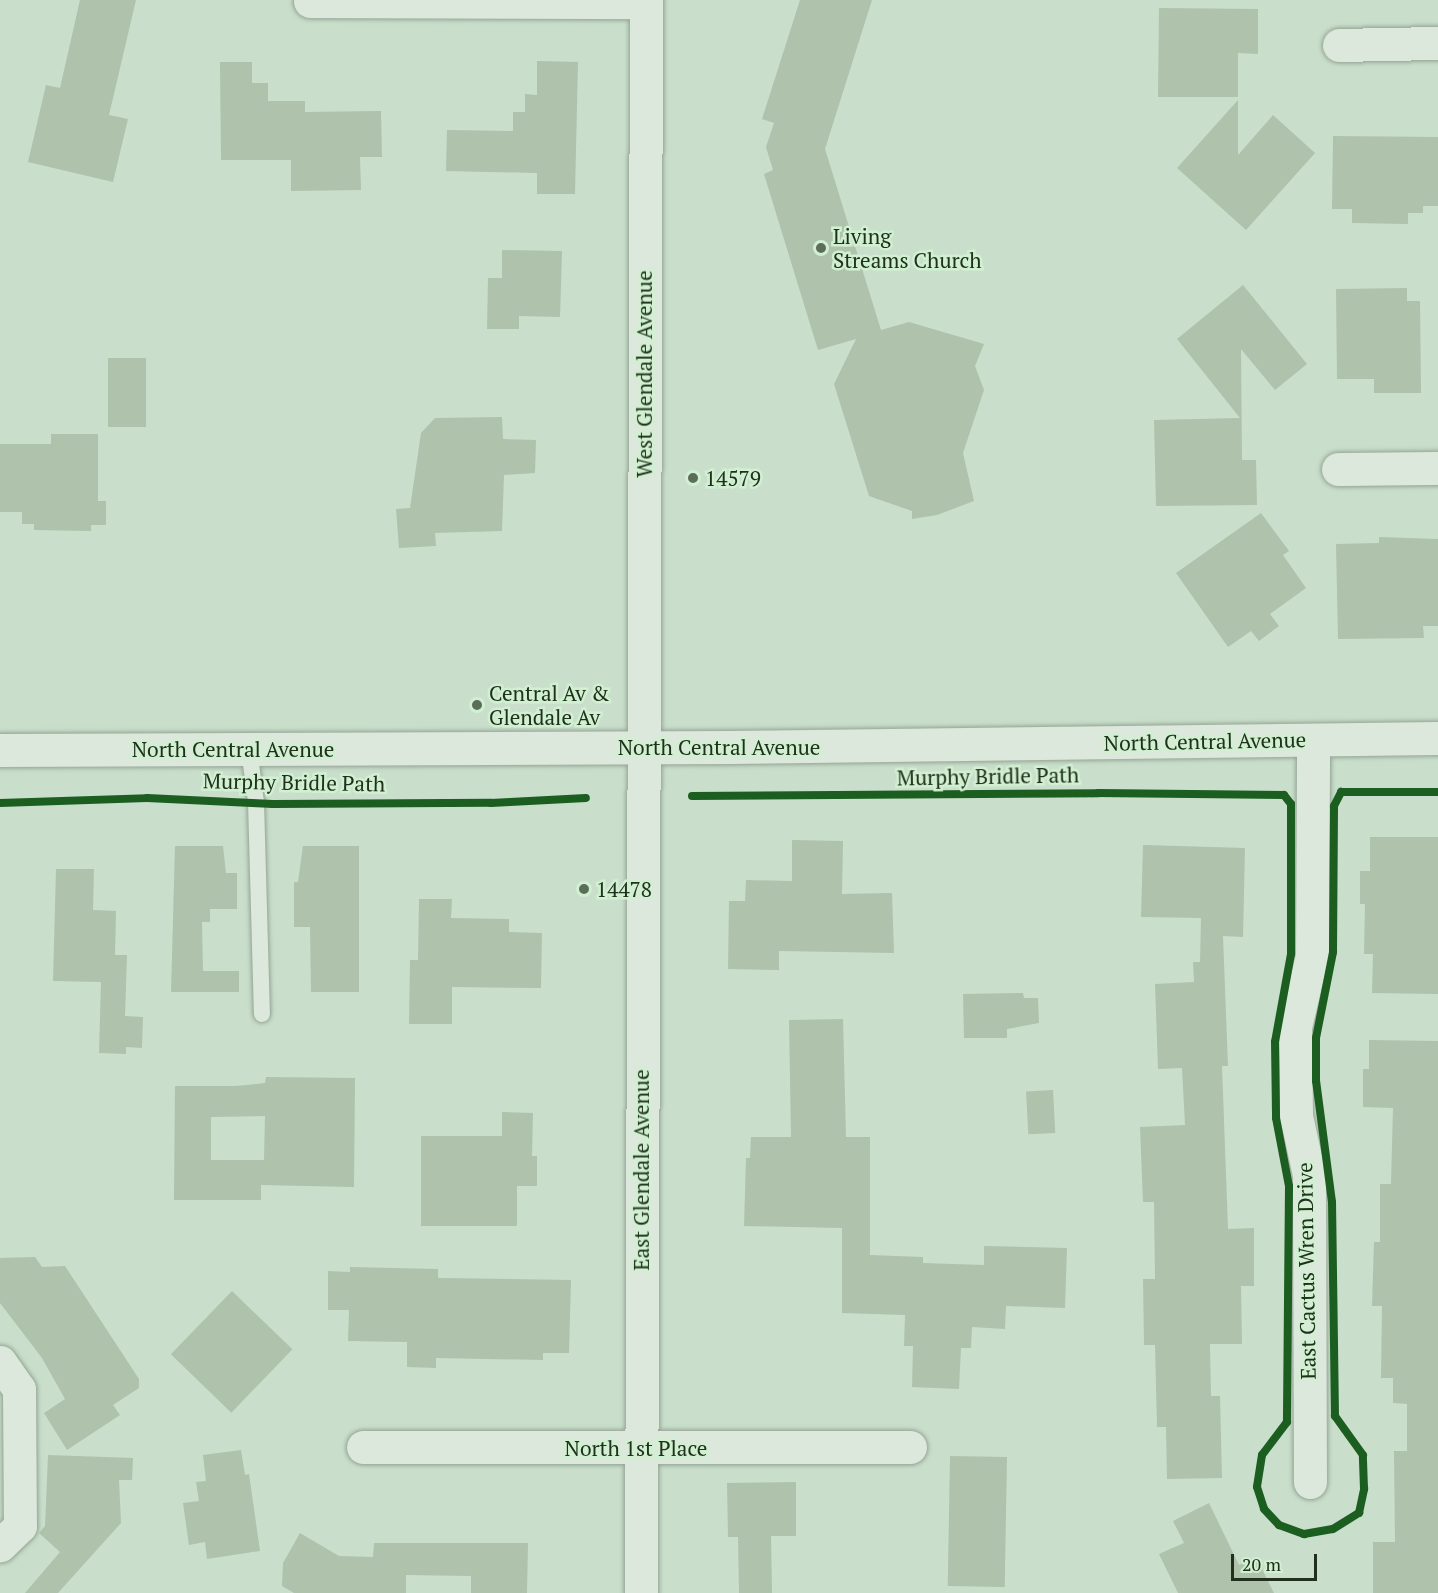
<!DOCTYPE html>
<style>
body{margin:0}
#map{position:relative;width:1438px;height:1593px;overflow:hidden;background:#c9dfcb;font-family:"PT Serif",serif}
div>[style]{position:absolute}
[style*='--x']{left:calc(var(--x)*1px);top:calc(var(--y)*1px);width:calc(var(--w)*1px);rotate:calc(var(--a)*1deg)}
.building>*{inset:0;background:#aec2ac;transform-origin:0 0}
.path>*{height:4px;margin-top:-2px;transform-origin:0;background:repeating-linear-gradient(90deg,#b3c0b3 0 4.5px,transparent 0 7.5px)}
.roads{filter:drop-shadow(0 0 2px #94a494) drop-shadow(0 0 2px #94a494)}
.lane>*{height:16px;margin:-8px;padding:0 8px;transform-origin:8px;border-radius:8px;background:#dbe8db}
.street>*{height:33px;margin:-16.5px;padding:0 16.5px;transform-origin:16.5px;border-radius:16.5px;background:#dbe8db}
.secondary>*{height:33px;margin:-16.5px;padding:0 16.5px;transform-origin:16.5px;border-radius:16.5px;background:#dbe8db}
.cycleway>*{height:8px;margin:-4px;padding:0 4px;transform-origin:4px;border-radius:4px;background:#1b5e20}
.dots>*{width:16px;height:16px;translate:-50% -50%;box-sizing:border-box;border:3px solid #d0f0d1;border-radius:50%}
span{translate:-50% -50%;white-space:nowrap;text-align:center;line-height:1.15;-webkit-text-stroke:5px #d0f0d1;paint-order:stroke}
.poi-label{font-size:21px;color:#21301d}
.left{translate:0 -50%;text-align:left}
.street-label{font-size:21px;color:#21301d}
.scale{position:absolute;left:1231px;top:1554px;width:86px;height:27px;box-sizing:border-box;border:3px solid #21301d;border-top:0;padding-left:8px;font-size:18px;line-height:21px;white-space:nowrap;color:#21301d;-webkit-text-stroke:4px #d0f0d1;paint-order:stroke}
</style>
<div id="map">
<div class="building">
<div style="clip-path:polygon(80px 0,136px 0,109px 115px,128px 119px,113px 182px,28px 162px,46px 85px,60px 88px)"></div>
<div style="clip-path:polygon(800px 0,872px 0,825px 149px,881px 330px,909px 322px,984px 344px,975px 366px,984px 390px,963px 453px,974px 501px,937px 515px,912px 519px,912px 511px,869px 496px,834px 384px,856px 339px,818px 350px,764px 174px,773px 170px,766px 147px,774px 123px,762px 119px)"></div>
<div style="clip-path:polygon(1159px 8px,1258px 9px,1258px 54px,1238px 53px,1238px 97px,1158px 97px)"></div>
<div style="clip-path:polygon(537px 61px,578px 62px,575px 194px,537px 194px,537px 173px,446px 171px,447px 130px,513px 131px,513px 112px,525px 112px,525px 94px,537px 95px)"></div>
<div style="clip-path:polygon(220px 62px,252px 62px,252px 83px,268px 83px,268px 101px,305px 101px,305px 112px,381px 111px,382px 157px,360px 157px,361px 190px,291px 191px,291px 160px,221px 160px)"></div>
<div style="clip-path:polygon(1238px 100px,1238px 155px,1273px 115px,1315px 153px,1246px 230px,1177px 168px)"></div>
<div style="clip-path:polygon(1333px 136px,1438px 137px,1438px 206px,1423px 206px,1423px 213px,1408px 213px,1408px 224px,1352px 223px,1352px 209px,1332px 209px)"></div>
<div style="clip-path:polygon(502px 250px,562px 251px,560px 317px,519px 316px,519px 329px,487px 329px,488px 278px,502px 278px)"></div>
<div style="clip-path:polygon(1243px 285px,1307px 364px,1275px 390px,1241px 349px,1242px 460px,1256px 460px,1257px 505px,1156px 506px,1154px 420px,1240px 418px,1177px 339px)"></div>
<div style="clip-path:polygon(1407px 288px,1407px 301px,1420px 301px,1421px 393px,1374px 393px,1374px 379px,1337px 379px,1336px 289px)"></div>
<div style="left:108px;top:358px;width:38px;height:69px"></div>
<div style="clip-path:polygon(502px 417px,503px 439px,536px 440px,535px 473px,504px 475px,502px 531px,435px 533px,436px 546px,399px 548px,396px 509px,410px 508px,421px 433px,435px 418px)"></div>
<div style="clip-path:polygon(51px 434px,98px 434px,98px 501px,106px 501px,106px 525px,91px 525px,91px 531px,34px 530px,34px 524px,22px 524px,22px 512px,0 512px,0 444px,51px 444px)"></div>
<div style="clip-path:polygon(1261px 513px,1289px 551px,1283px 555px,1306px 588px,1270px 614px,1279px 626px,1259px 641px,1251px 631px,1228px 647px,1176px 573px)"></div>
<div style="clip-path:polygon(1379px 537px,1438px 539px,1438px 626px,1423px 626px,1424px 638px,1338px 639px,1336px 544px,1379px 543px)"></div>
<div style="clip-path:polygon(1370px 837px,1438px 837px,1438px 994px,1372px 993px,1373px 954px,1364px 954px,1365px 904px,1360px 904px,1360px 871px,1370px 871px)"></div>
<div style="clip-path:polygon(792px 840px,843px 841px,842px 894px,892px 893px,894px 953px,779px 951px,779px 970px,728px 969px,729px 901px,745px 901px,746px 880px,792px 881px)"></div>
<div style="clip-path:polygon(1143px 845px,1245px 848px,1243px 937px,1223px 936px,1228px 1066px,1222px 1066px,1228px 1229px,1254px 1228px,1254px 1286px,1241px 1286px,1242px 1344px,1210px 1344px,1211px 1396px,1220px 1396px,1222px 1478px,1167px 1479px,1166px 1427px,1157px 1427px,1155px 1345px,1144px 1345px,1143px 1279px,1155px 1279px,1154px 1202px,1143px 1202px,1140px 1127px,1185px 1125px,1182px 1068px,1158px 1069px,1155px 984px,1194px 982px,1193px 962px,1200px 962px,1201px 918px,1141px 917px)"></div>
<div style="clip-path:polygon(175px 846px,223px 846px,226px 873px,237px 873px,237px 909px,210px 909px,210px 922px,202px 922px,203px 971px,239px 971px,239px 992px,171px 992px)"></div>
<div style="clip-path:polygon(303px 846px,359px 846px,359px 992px,311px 992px,310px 927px,294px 927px,294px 882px,298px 882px)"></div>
<div style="clip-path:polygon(56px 869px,94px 869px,93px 910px,116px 911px,115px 955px,127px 955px,125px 1016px,143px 1017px,142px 1048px,126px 1047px,126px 1054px,99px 1053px,101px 982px,53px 981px)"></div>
<div style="clip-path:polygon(419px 899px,452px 899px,451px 918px,509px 919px,509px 932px,542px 933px,541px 988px,452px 987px,452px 1024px,409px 1024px,410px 960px,418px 960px)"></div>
<div style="clip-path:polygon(1023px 993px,1024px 998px,1038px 998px,1039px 1023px,1007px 1029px,1007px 1038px,964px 1038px,963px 994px)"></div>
<div style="clip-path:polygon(843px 1019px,846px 1137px,870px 1137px,870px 1255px,923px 1257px,923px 1263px,984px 1265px,984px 1246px,1067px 1248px,1065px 1308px,1006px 1306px,1005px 1329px,972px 1327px,971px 1348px,961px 1348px,959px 1389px,912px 1387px,913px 1346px,904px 1346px,905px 1315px,842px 1313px,842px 1228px,744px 1226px,746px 1158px,750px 1158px,751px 1137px,791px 1137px,789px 1020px)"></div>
<div style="clip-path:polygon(1369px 1040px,1438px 1041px,1438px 1593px,1373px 1593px,1373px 1542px,1395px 1542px,1394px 1451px,1407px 1451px,1407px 1404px,1393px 1403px,1393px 1378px,1381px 1378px,1382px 1306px,1372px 1306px,1374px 1242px,1380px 1242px,1380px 1184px,1391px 1184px,1393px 1108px,1363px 1107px,1363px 1069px,1369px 1069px)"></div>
<div style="clip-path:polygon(evenodd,266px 1077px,355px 1078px,354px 1187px,261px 1185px,261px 1200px,174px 1200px,175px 1086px,236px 1086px,265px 1083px,266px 1077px,265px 1116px,264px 1160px,211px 1160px,211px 1117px,265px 1116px)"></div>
<div style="left:1053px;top:1090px;width:43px;height:27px;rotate:87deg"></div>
<div style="clip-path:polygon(502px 1112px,533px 1113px,532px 1156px,537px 1156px,537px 1186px,517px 1186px,517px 1226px,421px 1226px,421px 1136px,502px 1136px)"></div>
<div style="clip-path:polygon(35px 1257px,42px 1267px,65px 1266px,139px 1379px,139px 1388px,113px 1405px,120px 1415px,67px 1450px,44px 1413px,65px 1399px,42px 1358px,0 1303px,0 1258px)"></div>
<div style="clip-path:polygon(350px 1267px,438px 1269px,438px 1278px,571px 1280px,569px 1353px,543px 1353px,543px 1360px,436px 1358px,436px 1368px,407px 1367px,407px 1342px,348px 1341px,349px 1310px,328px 1310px,328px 1271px,350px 1272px)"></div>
<div style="left:232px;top:1291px;width:84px;height:88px;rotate:44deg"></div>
<div style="clip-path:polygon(241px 1450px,245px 1475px,249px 1474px,260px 1551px,207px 1559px,205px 1542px,189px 1545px,183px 1503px,199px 1501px,196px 1482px,206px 1481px,203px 1455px)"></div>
<div style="clip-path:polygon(48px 1455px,133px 1458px,132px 1480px,119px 1480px,121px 1523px,58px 1593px,25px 1593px,60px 1552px,39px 1533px,45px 1526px)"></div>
<div style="left:950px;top:1456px;width:57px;height:130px;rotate:1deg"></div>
<div style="clip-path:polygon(796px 1482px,796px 1536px,771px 1536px,772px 1593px,739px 1593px,738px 1537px,728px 1537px,727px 1483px)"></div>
<div style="clip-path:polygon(1209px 1503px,1239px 1565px,1256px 1557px,1274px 1593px,1178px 1593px,1159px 1554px,1184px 1543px,1173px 1521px)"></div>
<div style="clip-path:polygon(300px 1533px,339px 1556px,373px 1557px,374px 1543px,528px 1543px,527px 1593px,471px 1593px,471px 1576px,406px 1575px,406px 1593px,294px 1593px,282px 1586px,283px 1563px)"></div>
</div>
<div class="path">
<div style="--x:1344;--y:792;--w:94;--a:0"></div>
<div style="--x:692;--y:796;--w:590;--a:-0.1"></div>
<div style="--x:0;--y:803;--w:147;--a:-1.9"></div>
<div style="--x:147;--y:798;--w:88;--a:1.3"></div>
<div style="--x:278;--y:803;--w:213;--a:0"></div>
<div style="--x:491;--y:803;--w:95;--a:-3"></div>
<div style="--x:1278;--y:1434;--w:26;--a:127"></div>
<div style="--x:1262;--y:1455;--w:32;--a:99"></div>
<div style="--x:1257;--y:1487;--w:23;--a:72"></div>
<div style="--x:1264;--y:1509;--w:22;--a:47"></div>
<div style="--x:1279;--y:1525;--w:27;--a:20"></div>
<div style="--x:1304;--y:1534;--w:29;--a:-10"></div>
<div style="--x:1333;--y:1529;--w:31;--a:-32"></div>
<div style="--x:1359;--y:1513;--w:25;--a:-78"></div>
<div style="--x:1364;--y:1489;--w:34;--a:-92"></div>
<div style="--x:1363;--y:1455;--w:33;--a:-130"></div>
</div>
<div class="roads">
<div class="lane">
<div style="--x:249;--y:749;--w:53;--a:82.5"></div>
<div style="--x:256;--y:802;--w:212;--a:88.4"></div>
</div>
<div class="street">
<div style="--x:310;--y:1;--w:336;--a:0.2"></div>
<div style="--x:1339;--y:45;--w:99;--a:-1.2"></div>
<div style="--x:1338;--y:469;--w:100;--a:-0.6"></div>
<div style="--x:0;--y:1362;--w:33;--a:55"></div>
<div style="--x:19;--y:1389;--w:137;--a:89.6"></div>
<div style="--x:20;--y:1526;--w:28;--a:136"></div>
<div style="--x:363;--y:1447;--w:547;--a:0"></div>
<div style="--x:1310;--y:1482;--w:307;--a:-90.2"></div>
<div style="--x:1309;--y:1175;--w:60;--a:-102.4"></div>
<div style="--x:1296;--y:1116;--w:89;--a:-90.6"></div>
<div style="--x:1295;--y:1027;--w:74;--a:-76.7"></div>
<div style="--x:1312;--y:955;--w:215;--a:-89.7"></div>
</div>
<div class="secondary">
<div style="--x:0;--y:750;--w:731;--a:-0.24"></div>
<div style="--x:731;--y:747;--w:707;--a:-0.73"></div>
<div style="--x:641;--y:1593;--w:1593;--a:-89.82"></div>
</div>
</div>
<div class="cycleway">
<div style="--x:692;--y:796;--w:406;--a:-0.4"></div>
<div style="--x:1098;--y:793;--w:186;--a:0.6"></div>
<div style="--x:1284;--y:795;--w:11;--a:52"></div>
<div style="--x:1291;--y:804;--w:150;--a:90"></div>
<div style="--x:1291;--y:954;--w:89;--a:100.3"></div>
<div style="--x:1275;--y:1042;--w:76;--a:89.2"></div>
<div style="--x:1276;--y:1118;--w:69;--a:79.2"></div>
<div style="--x:1289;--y:1186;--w:236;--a:90.5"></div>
<div style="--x:1287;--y:1422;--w:41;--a:127.1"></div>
<div style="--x:1262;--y:1455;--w:32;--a:99"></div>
<div style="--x:1257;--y:1487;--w:23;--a:72"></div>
<div style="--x:1264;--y:1509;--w:22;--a:47"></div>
<div style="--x:1279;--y:1525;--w:27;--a:20"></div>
<div style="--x:1304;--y:1534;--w:29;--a:-10"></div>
<div style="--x:1333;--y:1529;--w:31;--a:-32"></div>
<div style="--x:1359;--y:1513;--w:25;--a:-78"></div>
<div style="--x:1364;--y:1489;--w:34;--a:-92"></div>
<div style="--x:1363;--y:1455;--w:48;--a:-125.7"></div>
<div style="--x:1335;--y:1416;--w:214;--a:-90.8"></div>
<div style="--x:1332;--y:1202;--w:122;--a:-97.5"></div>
<div style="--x:1316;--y:1081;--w:43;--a:-90"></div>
<div style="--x:1316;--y:1038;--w:88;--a:-78.8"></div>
<div style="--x:1333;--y:952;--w:146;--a:-89.6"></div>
<div style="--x:1334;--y:806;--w:16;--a:-63"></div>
<div style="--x:1341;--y:792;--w:97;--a:0"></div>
<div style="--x:0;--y:803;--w:147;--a:-1.9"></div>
<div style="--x:147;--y:798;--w:126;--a:2.7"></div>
<div style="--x:273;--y:804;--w:218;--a:-0.3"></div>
<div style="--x:491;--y:803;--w:95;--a:-3"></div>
</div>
<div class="dots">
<div style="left:821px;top:248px;background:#5c6d5a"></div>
<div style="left:693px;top:478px;background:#5c6d5a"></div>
<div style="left:477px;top:705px;background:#5c6d5a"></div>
<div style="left:584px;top:889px;background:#5c6d5a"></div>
</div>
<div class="poi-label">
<span class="left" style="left:833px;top:248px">Living<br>Streams Church</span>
<span class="left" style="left:705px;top:478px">14579</span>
<span class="left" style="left:489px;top:705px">Central Av &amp;<br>Glendale Av</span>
<span class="left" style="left:596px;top:889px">14478</span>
</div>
<div class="street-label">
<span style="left:644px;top:374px;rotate:-90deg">West Glendale Avenue</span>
<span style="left:1205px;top:741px;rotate:-1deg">North Central Avenue</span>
<span style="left:719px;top:747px">North Central Avenue</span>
<span style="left:233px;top:749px">North Central Avenue</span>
<span style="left:988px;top:776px;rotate:-1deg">Murphy Bridle Path</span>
<span style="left:294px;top:782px;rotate:1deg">Murphy Bridle Path</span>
<span style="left:641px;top:1170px;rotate:-90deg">East Glendale Avenue</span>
<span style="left:1306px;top:1271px;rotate:-91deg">East Cactus Wren Drive</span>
<span style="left:636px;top:1448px">North 1st Place</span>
</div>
<div class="scale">20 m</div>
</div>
